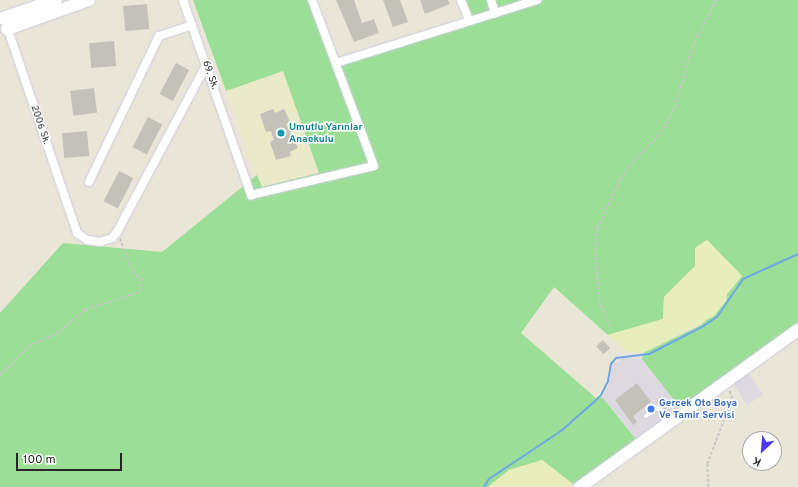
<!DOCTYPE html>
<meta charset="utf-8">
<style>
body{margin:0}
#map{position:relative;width:798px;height:487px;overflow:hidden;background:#e9e6d8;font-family:Overpass,sans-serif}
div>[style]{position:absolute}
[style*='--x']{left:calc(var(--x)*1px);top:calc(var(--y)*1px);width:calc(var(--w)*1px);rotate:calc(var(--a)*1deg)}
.industrial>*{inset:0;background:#ddd9e1;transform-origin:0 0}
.education>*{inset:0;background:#ebe9c7;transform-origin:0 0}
.green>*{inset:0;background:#9adf95}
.sand>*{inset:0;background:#e8eebb}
.stream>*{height:2px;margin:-1px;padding:0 1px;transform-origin:1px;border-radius:1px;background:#6da6e9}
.building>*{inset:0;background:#c4c2b8;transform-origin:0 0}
.path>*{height:1.5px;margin-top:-0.75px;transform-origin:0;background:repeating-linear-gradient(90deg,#c7c7c7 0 3px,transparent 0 5px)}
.roads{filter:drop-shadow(0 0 1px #cfcddf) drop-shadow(0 0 1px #cfcddf)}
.lane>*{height:4px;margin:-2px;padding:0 2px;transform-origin:2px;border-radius:2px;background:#fff}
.street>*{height:8px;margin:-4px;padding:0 4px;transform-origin:4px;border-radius:4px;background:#fff}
.secondary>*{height:12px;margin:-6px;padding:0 6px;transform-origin:6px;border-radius:6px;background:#fff}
.dots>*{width:11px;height:11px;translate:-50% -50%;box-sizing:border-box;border:2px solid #fff;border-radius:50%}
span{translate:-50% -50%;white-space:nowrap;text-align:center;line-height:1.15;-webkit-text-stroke:3px #fff;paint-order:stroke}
.street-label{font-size:10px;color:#262626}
.culture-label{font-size:10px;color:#0d838f;font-weight:700}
.left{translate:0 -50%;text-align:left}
.shop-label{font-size:10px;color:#366cbe;font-weight:700}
.north{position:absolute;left:742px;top:431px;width:40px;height:40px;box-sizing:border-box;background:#fff;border:1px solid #a8a8a8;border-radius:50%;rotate:206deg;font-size:11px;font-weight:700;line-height:16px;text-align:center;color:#262626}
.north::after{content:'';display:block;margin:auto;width:14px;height:18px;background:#4a3bf3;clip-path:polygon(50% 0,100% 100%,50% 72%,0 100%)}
.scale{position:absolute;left:16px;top:453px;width:106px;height:18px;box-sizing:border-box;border:2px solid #262626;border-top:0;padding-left:5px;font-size:12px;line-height:14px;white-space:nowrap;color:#262626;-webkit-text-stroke:3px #fff;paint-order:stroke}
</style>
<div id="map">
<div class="industrial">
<div style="clip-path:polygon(623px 358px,642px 359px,681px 409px,638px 442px,602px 397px,610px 381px,613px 364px)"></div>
<div style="left:749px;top:373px;width:26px;height:19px;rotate:58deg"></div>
</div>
<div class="education">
<div style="left:283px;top:71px;width:108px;height:60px;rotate:71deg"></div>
</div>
<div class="green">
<div style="clip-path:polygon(193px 0,312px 0,336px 63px,469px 20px,461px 0,519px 0,521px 5px,540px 0,798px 0,798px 325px,681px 409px,642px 359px,643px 353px,701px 325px,726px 301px,727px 294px,742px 276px,707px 240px,695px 248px,695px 266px,664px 297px,663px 319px,608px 335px,554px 287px,521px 333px,596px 398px,602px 397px,638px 442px,573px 484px,542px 460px,509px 470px,488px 487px,0 487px,0 313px,63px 243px,162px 252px,257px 175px,262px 187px,319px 173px,283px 71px,226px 91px)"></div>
</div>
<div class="sand">
<div style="clip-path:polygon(707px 240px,742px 276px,727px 294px,726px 301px,714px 316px,643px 353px,628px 352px,608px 335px,663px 319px,664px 297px,695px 266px,695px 248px)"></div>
<div style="clip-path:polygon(542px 460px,573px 484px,569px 487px,488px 487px,509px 470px)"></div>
</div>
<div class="stream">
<div style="--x:484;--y:487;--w:9;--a:-58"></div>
<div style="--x:489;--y:479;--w:87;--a:-33.7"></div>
<div style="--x:561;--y:431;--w:45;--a:-41.4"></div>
<div style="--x:595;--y:401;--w:8;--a:-45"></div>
<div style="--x:601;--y:395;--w:16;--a:-63"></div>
<div style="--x:608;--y:381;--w:17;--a:-80"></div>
<div style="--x:611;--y:364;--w:8;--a:-50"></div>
<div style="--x:616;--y:358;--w:33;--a:-7"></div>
<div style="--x:649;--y:354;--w:59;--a:-27"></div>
<div style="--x:702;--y:327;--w:18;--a:-34"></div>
<div style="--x:717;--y:317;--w:46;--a:-55.6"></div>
<div style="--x:743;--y:279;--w:60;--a:-24.4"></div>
</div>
<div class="building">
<div style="clip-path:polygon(336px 0,354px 0,362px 23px,374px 19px,379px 33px,354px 42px)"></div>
<div style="clip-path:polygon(383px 0,400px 0,408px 22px,393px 27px)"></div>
<div style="clip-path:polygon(420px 0,448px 0,450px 4px,425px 14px)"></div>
<div style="left:147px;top:4px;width:25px;height:24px;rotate:85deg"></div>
<div style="left:114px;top:41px;width:25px;height:25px;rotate:85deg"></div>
<div style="left:176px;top:63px;width:15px;height:35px;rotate:28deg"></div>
<div style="left:94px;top:88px;width:25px;height:24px;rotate:83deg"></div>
<div style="clip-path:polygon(273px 109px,275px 113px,284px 109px,290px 122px,286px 124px,298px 148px,290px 152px,291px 156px,276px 160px,270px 142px,274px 140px,271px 131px,266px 132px,260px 114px)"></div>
<div style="left:148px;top:117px;width:16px;height:34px;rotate:27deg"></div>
<div style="left:87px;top:131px;width:25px;height:25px;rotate:85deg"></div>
<div style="left:119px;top:171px;width:16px;height:34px;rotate:27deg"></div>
<div style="left:603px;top:340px;width:11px;height:9px;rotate:49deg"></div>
<div style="clip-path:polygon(637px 383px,651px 402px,633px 416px,637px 422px,633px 425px,615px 400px)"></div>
</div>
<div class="path">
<div style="--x:610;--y:327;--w:24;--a:-114"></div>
<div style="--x:600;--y:305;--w:49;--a:-95.8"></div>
<div style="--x:595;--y:256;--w:28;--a:-86"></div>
<div style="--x:597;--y:228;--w:53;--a:-64.4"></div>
<div style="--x:620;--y:180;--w:27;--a:-54"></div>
<div style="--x:636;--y:158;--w:35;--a:-45"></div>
<div style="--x:661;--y:133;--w:30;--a:-62"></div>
<div style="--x:675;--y:107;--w:62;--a:-74.2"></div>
<div style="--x:692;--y:47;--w:53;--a:-62.9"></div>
<div style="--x:0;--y:375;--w:41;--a:-45"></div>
<div style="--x:29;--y:346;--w:30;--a:-24"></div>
<div style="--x:56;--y:334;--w:38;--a:-40"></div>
<div style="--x:85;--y:310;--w:57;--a:-18.4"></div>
<div style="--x:139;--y:292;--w:11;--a:-75"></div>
<div style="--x:142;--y:281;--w:16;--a:-135"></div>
<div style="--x:131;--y:270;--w:33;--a:-110"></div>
<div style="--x:708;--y:487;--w:23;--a:-92"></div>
<div style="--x:707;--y:464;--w:70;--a:-69"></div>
<div style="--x:732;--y:399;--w:9;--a:-108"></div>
</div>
<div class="roads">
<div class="lane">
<div style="--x:646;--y:416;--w:15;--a:-37"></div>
<div style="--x:658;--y:407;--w:18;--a:45"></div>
</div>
<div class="street">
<div style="--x:183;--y:0;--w:207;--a:70.8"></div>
<div style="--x:251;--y:195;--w:126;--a:-13.3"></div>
<div style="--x:374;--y:166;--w:177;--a:-110.5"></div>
<div style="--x:461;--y:0;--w:22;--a:68"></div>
<div style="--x:491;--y:0;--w:14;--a:73"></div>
<div style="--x:6;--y:24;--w:221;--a:71.2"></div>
<div style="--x:77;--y:233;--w:12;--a:35"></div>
<div style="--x:87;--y:240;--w:13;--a:9"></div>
<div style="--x:100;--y:242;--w:13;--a:-18"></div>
<div style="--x:112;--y:238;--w:8;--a:-50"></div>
<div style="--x:117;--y:232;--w:189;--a:-61.9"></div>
<div style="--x:336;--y:63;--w:211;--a:-17.4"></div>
<div style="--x:89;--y:182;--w:162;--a:-64.4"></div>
<div style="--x:159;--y:36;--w:35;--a:-18"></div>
</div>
<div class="secondary">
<div style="--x:3;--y:18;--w:56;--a:-18.8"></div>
<div style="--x:7;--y:29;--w:87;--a:-19.5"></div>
<div style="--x:580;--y:487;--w:269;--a:-35.8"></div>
</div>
</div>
<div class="dots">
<div style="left:281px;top:133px;background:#0f9aa8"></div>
<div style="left:651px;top:409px;background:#3f7fe0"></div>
</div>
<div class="street-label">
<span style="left:210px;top:75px;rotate:71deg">69. Sk.</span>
<span style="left:40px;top:125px;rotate:71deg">2006 Sk.</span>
</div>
<div class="culture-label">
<span class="left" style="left:289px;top:133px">Umutlu Yarınlar<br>Anaokulu</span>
</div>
<div class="shop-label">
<span class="left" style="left:659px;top:409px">Gercek Oto Boya<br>Ve Tamir Servisi</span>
</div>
<div class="north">K</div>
<div class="scale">100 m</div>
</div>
